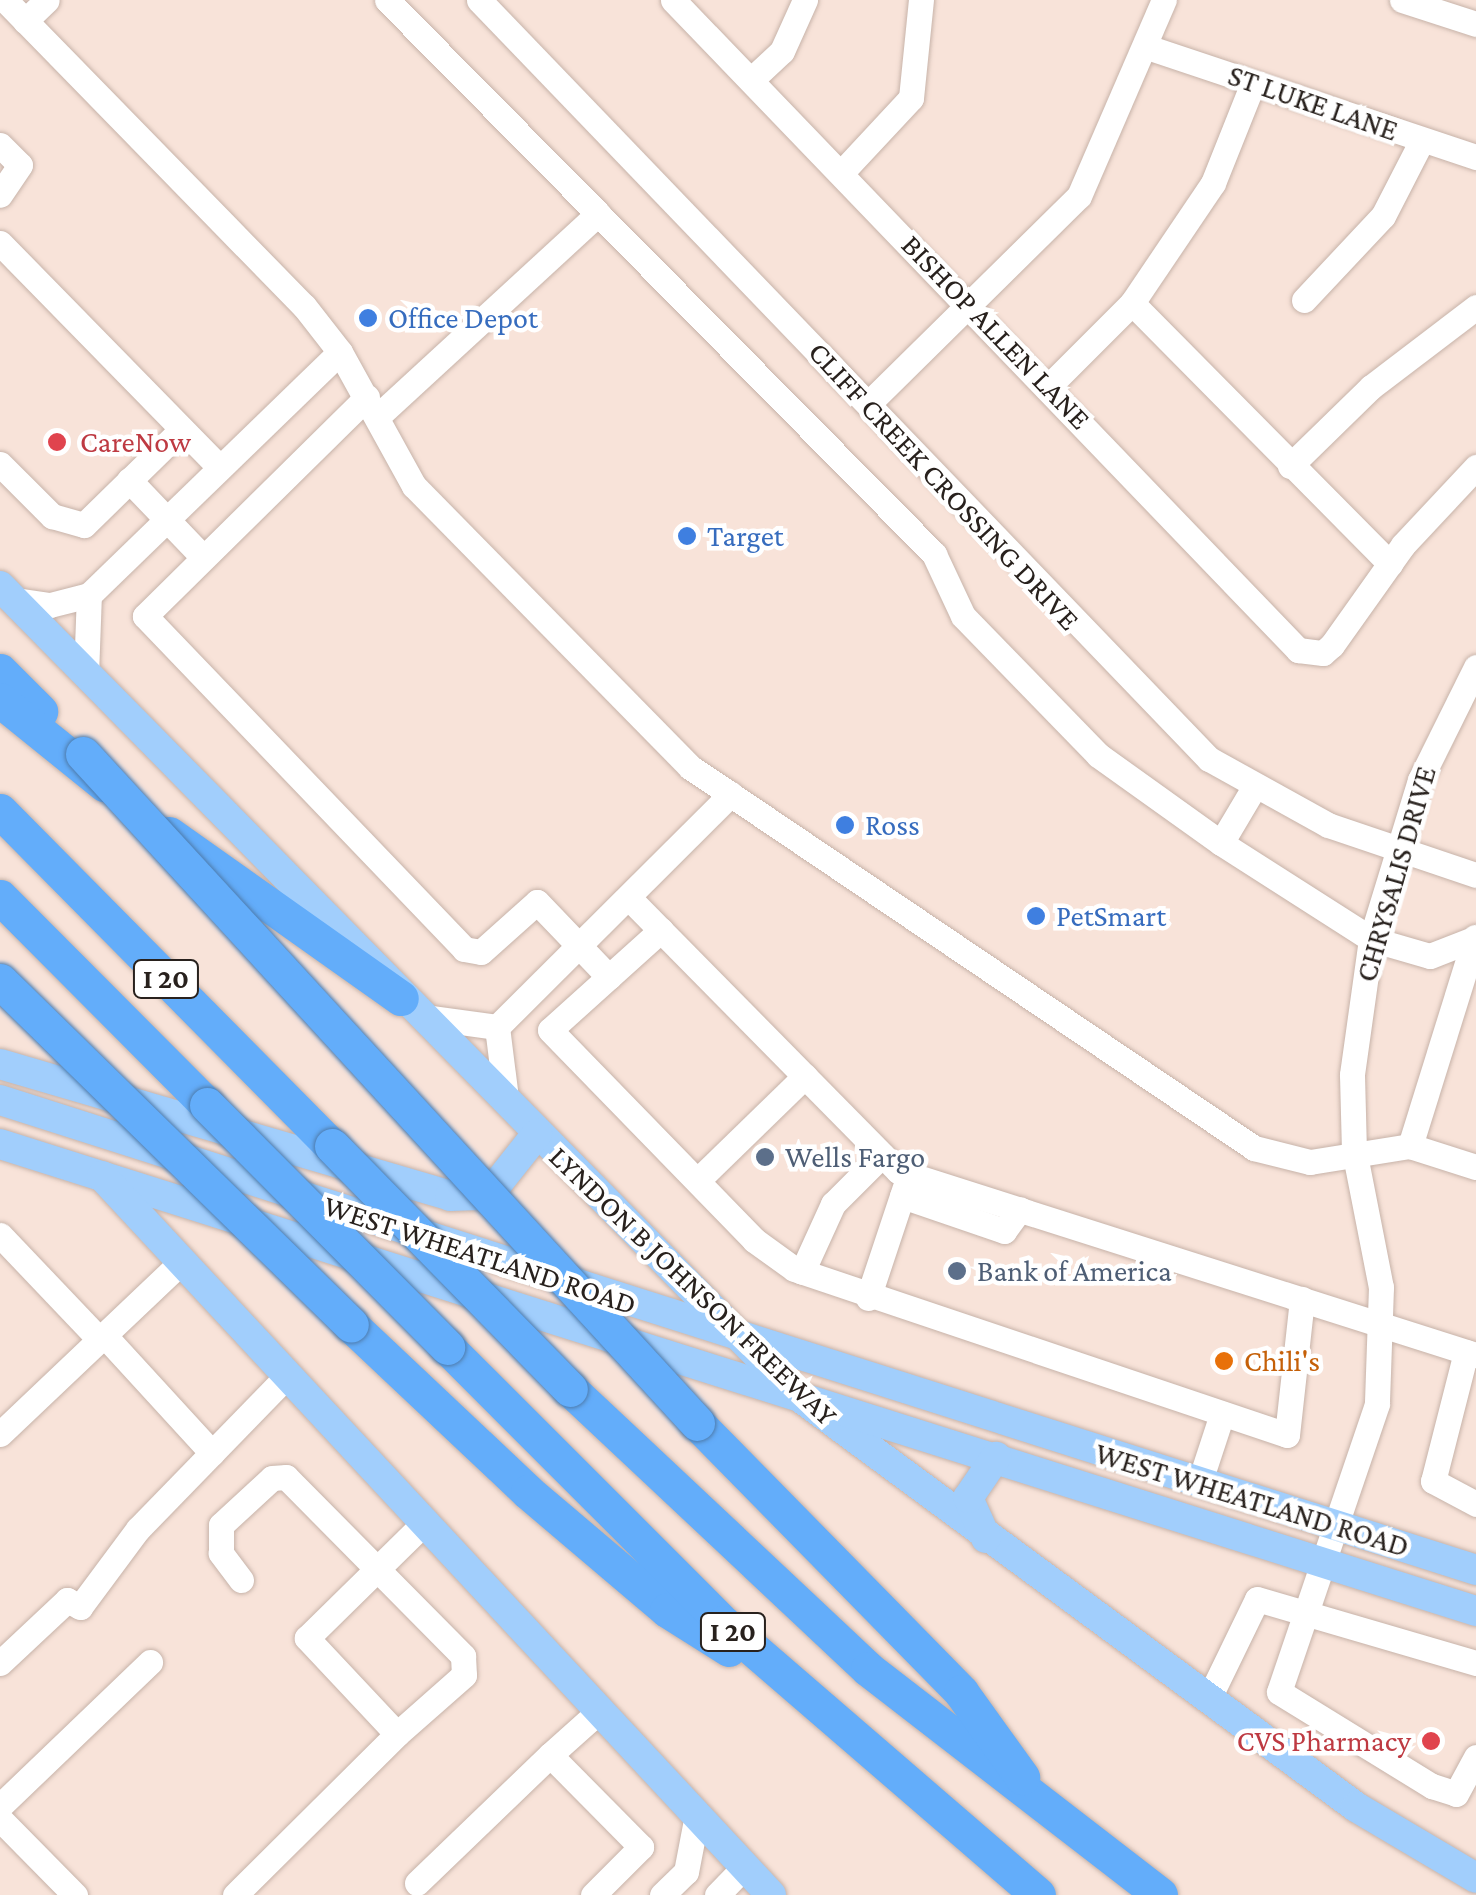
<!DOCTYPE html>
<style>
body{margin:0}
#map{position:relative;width:1476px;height:1895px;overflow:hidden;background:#f8e3d9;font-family:"Crimson Pro",serif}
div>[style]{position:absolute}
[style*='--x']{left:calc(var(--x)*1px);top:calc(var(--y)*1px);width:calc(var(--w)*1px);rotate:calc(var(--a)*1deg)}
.roads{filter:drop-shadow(0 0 2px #c7b3a9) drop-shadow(0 0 2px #c7b3a9)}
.minor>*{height:25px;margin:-12.5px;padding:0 12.5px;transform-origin:12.5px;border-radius:12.5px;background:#fff}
.major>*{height:30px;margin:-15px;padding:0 15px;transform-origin:15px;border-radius:15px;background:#a1cefc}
.highway>*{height:35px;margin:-17.5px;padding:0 17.5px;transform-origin:17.5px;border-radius:17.5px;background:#63adfa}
.bridges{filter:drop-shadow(0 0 2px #4e7cad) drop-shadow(0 0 2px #4e7cad)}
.highway-bridge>*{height:35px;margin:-17.5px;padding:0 17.5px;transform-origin:17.5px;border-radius:17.5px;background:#63adfa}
.dots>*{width:28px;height:28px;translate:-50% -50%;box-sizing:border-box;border:5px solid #fff;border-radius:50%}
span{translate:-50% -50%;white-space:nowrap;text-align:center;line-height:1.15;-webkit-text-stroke:9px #fff;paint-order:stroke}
.shield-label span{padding:2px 8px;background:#fff;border:2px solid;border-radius:8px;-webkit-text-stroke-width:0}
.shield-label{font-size:28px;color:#28211d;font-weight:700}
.street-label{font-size:30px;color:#28211d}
.shop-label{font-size:30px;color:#366cbe}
.left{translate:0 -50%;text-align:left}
.health-label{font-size:30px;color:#be3a42}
.right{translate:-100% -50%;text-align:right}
.service-label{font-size:30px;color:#4e5e75}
.food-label{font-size:30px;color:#c56008}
</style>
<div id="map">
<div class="roads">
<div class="minor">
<div style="--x:5;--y:0;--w:428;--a:45.7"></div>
<div style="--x:304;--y:306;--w:58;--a:52"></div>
<div style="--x:340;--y:352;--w:153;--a:61.1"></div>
<div style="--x:414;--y:486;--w:394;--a:45.5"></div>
<div style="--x:690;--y:767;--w:681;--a:34.04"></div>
<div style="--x:1254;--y:1148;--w:58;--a:14"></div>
<div style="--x:1310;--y:1162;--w:101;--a:-9.1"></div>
<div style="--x:1410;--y:1146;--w:69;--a:17.7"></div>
<div style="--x:387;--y:0;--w:779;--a:45.36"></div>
<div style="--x:934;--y:554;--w:68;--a:64.9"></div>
<div style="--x:963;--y:616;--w:194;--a:45.8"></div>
<div style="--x:1098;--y:755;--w:151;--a:35.6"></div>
<div style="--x:1221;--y:843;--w:63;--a:-59.3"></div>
<div style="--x:479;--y:0;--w:1053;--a:46.12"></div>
<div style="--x:1209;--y:759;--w:136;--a:29"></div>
<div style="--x:1328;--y:825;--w:156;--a:18.7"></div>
<div style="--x:673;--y:0;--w:902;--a:46.12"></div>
<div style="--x:1298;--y:650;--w:25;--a:7"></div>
<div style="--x:1323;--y:653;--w:12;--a:-42"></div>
<div style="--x:1332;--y:645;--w:123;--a:-54.6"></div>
<div style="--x:1403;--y:545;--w:107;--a:-46.9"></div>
<div style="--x:1402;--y:0;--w:78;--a:18"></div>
<div style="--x:25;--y:21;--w:30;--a:-44"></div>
<div style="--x:1150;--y:48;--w:344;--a:18.5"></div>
<div style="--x:751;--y:80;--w:42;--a:-43.1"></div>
<div style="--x:782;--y:51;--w:56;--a:-65.7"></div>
<div style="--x:1253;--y:83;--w:108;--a:111.8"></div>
<div style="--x:1213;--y:183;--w:145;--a:124"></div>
<div style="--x:1132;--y:303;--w:367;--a:45.3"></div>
<div style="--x:0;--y:145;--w:28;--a:45"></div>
<div style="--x:20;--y:165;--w:36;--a:124"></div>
<div style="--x:842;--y:172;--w:101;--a:-47"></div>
<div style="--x:911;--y:98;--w:99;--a:-84.2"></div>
<div style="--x:0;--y:243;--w:313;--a:45.6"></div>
<div style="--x:1304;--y:300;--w:115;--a:-46.8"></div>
<div style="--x:1383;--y:216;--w:85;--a:-62.8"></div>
<div style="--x:1049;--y:386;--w:117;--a:-45"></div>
<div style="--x:367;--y:397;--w:312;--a:135.4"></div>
<div style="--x:145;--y:616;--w:461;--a:46.2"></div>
<div style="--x:464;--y:949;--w:17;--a:10"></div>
<div style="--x:481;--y:952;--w:75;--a:-41.8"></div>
<div style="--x:537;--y:902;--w:104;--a:46.2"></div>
<div style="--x:868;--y:404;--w:296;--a:-44.6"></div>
<div style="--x:1079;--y:196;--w:214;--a:-66.6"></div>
<div style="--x:378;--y:416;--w:299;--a:-42.6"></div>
<div style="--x:0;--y:464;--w:74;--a:45"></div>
<div style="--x:52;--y:516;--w:33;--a:16"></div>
<div style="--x:84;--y:525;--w:137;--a:-44.4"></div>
<div style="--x:1290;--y:466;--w:113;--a:-44.3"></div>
<div style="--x:1371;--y:387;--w:132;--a:-37.3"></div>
<div style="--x:129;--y:480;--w:103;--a:46.2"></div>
<div style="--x:14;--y:600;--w:36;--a:8"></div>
<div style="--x:50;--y:605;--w:40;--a:-14.4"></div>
<div style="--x:89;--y:595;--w:349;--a:-44.1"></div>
<div style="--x:1476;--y:667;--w:126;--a:116.4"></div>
<div style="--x:1420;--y:780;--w:166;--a:107.1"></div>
<div style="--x:1371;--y:939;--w:137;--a:98"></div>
<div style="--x:1352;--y:1075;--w:75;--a:88.5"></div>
<div style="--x:1354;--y:1150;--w:140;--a:78.9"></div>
<div style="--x:1381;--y:1287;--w:117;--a:92"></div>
<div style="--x:1377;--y:1404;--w:304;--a:108.8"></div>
<div style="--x:1279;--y:1692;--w:180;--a:31.6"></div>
<div style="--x:1432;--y:1786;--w:25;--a:18"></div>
<div style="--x:1456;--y:1794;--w:42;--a:-61.6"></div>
<div style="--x:86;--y:675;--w:80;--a:-87.9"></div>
<div style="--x:1221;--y:843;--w:178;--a:32.6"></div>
<div style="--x:1371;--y:939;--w:61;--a:16.1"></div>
<div style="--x:1430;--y:956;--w:49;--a:-21.4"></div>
<div style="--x:629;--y:898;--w:383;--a:45.4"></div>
<div style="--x:898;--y:1171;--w:607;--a:17.66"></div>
<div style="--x:661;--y:930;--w:149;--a:138"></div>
<div style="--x:550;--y:1030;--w:293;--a:45.8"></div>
<div style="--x:754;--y:1240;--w:49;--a:35.9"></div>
<div style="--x:794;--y:1269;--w:520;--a:18.61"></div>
<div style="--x:1287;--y:1435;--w:137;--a:-83.7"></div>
<div style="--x:425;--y:1017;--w:73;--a:7.9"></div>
<div style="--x:497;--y:1027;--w:330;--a:-44.9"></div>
<div style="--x:497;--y:1027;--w:72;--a:82.8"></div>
<div style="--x:1410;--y:1146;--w:219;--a:-72.7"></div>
<div style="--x:698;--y:1180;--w:149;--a:-44.2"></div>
<div style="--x:902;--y:1196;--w:108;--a:18.9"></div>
<div style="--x:1004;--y:1231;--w:27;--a:-54"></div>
<div style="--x:0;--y:1235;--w:145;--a:46.4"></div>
<div style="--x:802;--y:1272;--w:75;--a:-65.5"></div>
<div style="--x:833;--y:1204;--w:69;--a:-45"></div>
<div style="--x:868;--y:1298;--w:120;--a:-71.6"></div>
<div style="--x:104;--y:1335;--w:160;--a:47.5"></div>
<div style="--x:1466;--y:1352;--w:133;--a:104.3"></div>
<div style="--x:1433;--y:1481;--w:49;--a:28.1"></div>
<div style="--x:0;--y:1434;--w:250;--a:-43.5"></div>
<div style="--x:1199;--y:1484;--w:74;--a:-71.8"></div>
<div style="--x:241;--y:1580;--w:34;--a:-127"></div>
<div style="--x:221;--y:1553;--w:28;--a:-90"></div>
<div style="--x:221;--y:1525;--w:69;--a:-42.7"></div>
<div style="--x:272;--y:1478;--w:14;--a:-4"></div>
<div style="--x:286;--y:1477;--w:252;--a:45.3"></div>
<div style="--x:463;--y:1656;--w:19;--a:87"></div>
<div style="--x:464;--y:1675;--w:89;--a:138.6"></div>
<div style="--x:0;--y:1663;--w:92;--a:-43.2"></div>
<div style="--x:67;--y:1600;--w:15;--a:28"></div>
<div style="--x:80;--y:1607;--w:97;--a:-53.4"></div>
<div style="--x:138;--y:1529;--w:214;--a:-45.8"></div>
<div style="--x:1208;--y:1700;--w:112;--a:-64.1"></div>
<div style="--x:1257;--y:1599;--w:228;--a:16.3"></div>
<div style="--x:0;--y:1806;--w:208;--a:-43.8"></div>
<div style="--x:0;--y:1819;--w:107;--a:45.4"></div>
<div style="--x:417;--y:1883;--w:185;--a:-43.9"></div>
<div style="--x:235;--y:1895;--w:228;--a:-44.8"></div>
<div style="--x:397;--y:1734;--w:132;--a:-133.2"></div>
<div style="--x:307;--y:1638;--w:163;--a:-44.5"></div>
<div style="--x:593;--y:1895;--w:68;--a:-45"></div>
<div style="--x:641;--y:1847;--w:129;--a:-134.7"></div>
<div style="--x:550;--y:1755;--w:63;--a:-41.8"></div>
<div style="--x:662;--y:1895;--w:33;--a:-44"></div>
<div style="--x:686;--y:1872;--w:53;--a:-79.1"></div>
<div style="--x:717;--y:1895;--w:35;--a:-46"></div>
</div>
<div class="major">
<div style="--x:0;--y:586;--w:1136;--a:45.43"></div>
<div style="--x:797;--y:1395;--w:694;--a:36.39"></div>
<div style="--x:1356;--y:1807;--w:139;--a:30.6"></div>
<div style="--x:0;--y:1064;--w:469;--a:16.3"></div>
<div style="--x:450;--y:1196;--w:29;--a:-2"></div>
<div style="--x:479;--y:1195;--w:22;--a:-32"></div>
<div style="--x:498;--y:1183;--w:63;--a:-51.5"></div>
<div style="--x:0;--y:1100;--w:1549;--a:17.66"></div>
<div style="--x:0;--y:1144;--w:1548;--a:17.56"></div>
<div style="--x:102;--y:1176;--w:982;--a:47.06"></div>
<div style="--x:986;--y:1538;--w:44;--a:-114.2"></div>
<div style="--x:968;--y:1498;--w:50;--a:-55.7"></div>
</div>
<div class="highway">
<div style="--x:0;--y:671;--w:57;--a:45"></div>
<div style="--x:0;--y:700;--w:134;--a:38.9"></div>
<div style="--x:0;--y:811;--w:472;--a:45.3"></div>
<div style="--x:169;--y:834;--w:284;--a:35.3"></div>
<div style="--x:0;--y:897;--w:293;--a:45.1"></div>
<div style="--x:351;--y:1325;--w:243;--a:43.3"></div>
<div style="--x:528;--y:1492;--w:182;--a:40.3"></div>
<div style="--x:667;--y:1610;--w:73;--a:32.2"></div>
<div style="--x:447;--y:1347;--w:390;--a:45"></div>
<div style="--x:723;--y:1623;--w:416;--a:40.8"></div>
<div style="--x:570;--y:1389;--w:409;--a:43.2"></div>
<div style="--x:868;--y:1669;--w:369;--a:37.7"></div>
<div style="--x:697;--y:1423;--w:377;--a:45.5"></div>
<div style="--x:961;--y:1692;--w:105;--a:54.3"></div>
</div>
</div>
<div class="bridges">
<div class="highway-bridge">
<div style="--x:83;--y:754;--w:908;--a:47.45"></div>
<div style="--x:0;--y:981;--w:491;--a:44.4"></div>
<div style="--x:207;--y:1105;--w:341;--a:45.2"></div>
<div style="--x:332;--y:1146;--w:340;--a:45.6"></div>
</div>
</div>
<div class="dots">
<div style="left:368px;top:318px;background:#3f7fe0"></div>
<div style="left:57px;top:442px;background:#e0444e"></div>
<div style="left:687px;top:536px;background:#3f7fe0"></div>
<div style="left:845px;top:825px;background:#3f7fe0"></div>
<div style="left:1036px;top:916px;background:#3f7fe0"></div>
<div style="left:765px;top:1157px;background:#5c6f8a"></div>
<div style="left:957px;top:1271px;background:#5c6f8a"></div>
<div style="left:1224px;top:1361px;background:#e8710a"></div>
<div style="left:1431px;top:1741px;background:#e0444e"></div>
</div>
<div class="shield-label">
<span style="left:166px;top:979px">I 20</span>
<span style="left:733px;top:1632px">I 20</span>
</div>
<div class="street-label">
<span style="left:1313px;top:103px;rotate:19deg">ST LUKE LANE</span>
<span style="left:996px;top:332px;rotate:46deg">BISHOP ALLEN LANE</span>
<span style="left:944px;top:486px;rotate:47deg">CLIFF CREEK CROSSING DRIVE</span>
<span style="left:1396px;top:874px;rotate:-74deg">CHRYSALIS DRIVE</span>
<span style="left:480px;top:1255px;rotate:18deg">WEST WHEATLAND ROAD</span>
<span style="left:693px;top:1286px;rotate:44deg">LYNDON B JOHNSON FREEWAY</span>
<span style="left:1252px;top:1500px;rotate:17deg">WEST WHEATLAND ROAD</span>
</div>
<div class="shop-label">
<span class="left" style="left:388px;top:318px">Office Depot</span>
<span class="left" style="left:707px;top:536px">Target</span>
<span class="left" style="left:865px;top:825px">Ross</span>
<span class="left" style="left:1056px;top:916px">PetSmart</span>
</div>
<div class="health-label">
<span class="left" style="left:80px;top:442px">CareNow</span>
<span class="right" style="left:1411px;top:1741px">CVS Pharmacy</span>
</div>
<div class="service-label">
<span class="left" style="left:785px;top:1157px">Wells Fargo</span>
<span class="left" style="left:977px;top:1271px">Bank of America</span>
</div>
<div class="food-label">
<span class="left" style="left:1244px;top:1361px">Chili's</span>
</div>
</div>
